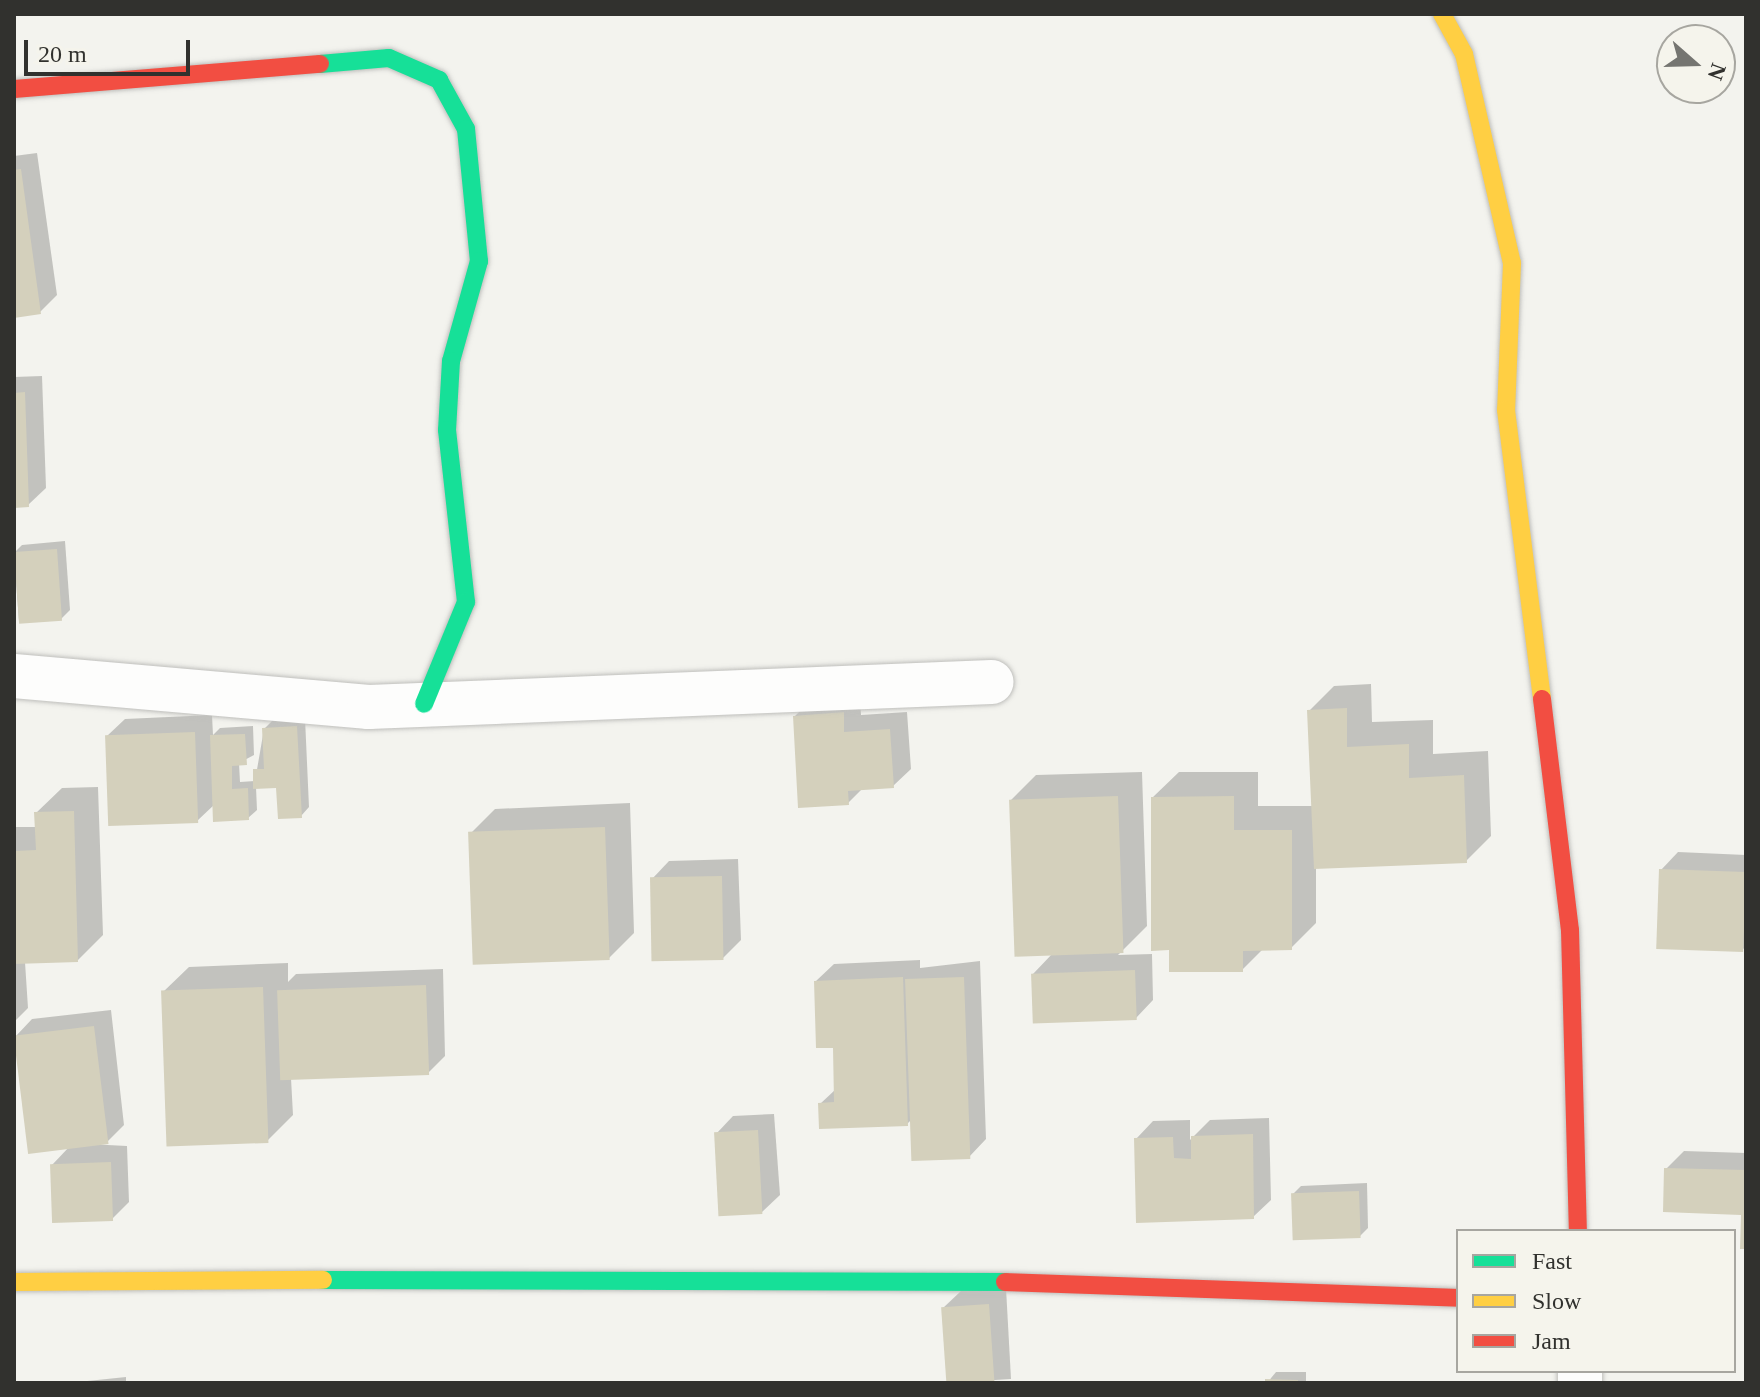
<!DOCTYPE html>
<style>
body{margin:0}
#map{position:relative;width:1760px;height:1397px;overflow:hidden;background:#f3f3ee;font-family:"Times New Roman",serif}
div>[style]{position:absolute}
[style*='--x']{left:calc(var(--x)*1px);top:calc(var(--y)*1px);width:calc(var(--w)*1px);rotate:calc(var(--a)*1deg)}
.shadow>*{inset:0;background:#0003}
.building>*{inset:0;background:#d4d0bc;transform-origin:0 0}
.roads{filter:drop-shadow(0 0 2px #bfbfbc) drop-shadow(0 0 2px #bfbfbc)}
.street>*{height:44px;margin:-22px;padding:0 22px;transform-origin:22px;border-radius:22px;background:#fdfdfc}
.fast>*{height:18px;margin:-9px;padding:0 9px;transform-origin:9px;border-radius:9px;background:#16e098}
.slow>*{height:18px;margin:-9px;padding:0 9px;transform-origin:9px;border-radius:9px;background:#ffcf43}
.jam>*{height:18px;margin:-9px;padding:0 9px;transform-origin:9px;border-radius:9px;background:#f24e42}
span{translate:-50% -50%;white-space:nowrap;text-align:center;line-height:1.15;-webkit-text-stroke:7px #f5f4ec;paint-order:stroke}
.frame{position:absolute;inset:0;border:16px solid #31312e;pointer-events:none}
.legend{position:absolute;left:1456px;top:1229px;width:280px;height:144px;box-sizing:border-box;background:#f5f4ec;border:2px solid #a7a6a0;margin:0;padding:10px 14px;list-style:none;font-size:24px;color:#31312e}
.legend li{display:flex;align-items:center;gap:16px;height:40px}
.legend b{width:40px;border:2px solid #a7a6a0}
.north{position:absolute;left:1656px;top:24px;width:80px;height:80px;box-sizing:border-box;background:#f5f4ec;border:2px solid #a7a6a0;border-radius:50%;rotate:110deg;font-size:22px;font-weight:700;line-height:32px;text-align:center;color:#31312e}
.north::after{content:'';display:block;margin:auto;width:28px;height:36px;background:#757571;clip-path:polygon(50% 0,100% 100%,50% 72%,0 100%)}
.scale{position:absolute;left:24px;top:40px;width:166px;height:36px;box-sizing:border-box;border:4px solid #31312e;border-top:0;padding-left:10px;font-size:24px;line-height:28px;white-space:nowrap;color:#31312e;-webkit-text-stroke:6px #f5f4ec;paint-order:stroke}
</style>
<div id="map">
<div class="shadow">
<div style="clip-path:polygon(37px 153px,57px 295px,40px 312px,14px 316px,14px 156px)"></div>
<div style="clip-path:polygon(42px 376px,46px 488px,28px 505px,14px 506px,14px 377px)"></div>
<div style="clip-path:polygon(65px 541px,70px 610px,61px 619px,19px 622px,14px 553px,22px 545px)"></div>
<div style="clip-path:polygon(1371px 684px,1372px 722px,1433px 720px,1433px 754px,1488px 751px,1491px 836px,1466px 861px,1316px 867px,1316px 923px,1291px 948px,1263px 949px,1242px 970px,1171px 948px,1153px 797px,1179px 772px,1258px 772px,1258px 806px,1313px 806px,1309px 711px,1334px 686px)"></div>
<div style="clip-path:polygon(860px 695px,861px 715px,907px 712px,911px 769px,893px 786px,863px 788px,848px 803px,795px 716px,812px 699px)"></div>
<div style="clip-path:polygon(212px 715px,213px 735px,220px 728px,253px 726px,254px 755px,239px 763px,240px 782px,255px 781px,264px 729px,273px 720px,305px 718px,309px 807px,301px 816px,278px 786px,256px 787px,257px 810px,248px 818px,215px 804px,197px 821px,107px 736px,125px 719px)"></div>
<div style="clip-path:polygon(1142px 772px,1147px 926px,1118px 955px,1152px 954px,1153px 1000px,1136px 1018px,1033px 974px,1053px 953px,1011px 800px,1036px 775px)"></div>
<div style="clip-path:polygon(98px 787px,103px 935px,78px 960px,25px 962px,28px 1008px,14px 1022px,14px 827px,37px 827px,36px 813px,62px 788px)"></div>
<div style="clip-path:polygon(630px 803px,634px 933px,609px 958px,470px 834px,495px 809px)"></div>
<div style="clip-path:polygon(1678px 852px,1746px 855px,1746px 951px,1661px 870px)"></div>
<div style="clip-path:polygon(738px 859px,741px 940px,723px 958px,652px 879px,669px 861px)"></div>
<div style="clip-path:polygon(920px 960px,920px 968px,980px 961px,986px 1139px,969px 1157px,912px 1119px,907px 1124px,820px 1104px,836px 1089px,835px 1046px,816px 981px,834px 964px)"></div>
<div style="clip-path:polygon(288px 963px,288px 982px,296px 974px,443px 969px,445px 1056px,428px 1073px,291px 1078px,293px 1115px,267px 1141px,163px 992px,189px 967px)"></div>
<div style="clip-path:polygon(111px 1010px,124px 1125px,107px 1142px,88px 1144px,127px 1146px,129px 1202px,112px 1219px,52px 1165px,70px 1146px,15px 1037px,32px 1019px)"></div>
<div style="clip-path:polygon(774px 1114px,780px 1195px,762px 1212px,716px 1134px,733px 1116px)"></div>
<div style="clip-path:polygon(1269px 1118px,1271px 1200px,1253px 1217px,1136px 1139px,1153px 1121px,1190px 1120px,1190px 1140px,1210px 1120px)"></div>
<div style="clip-path:polygon(1684px 1151px,1746px 1153px,1746px 1247px,1743px 1213px,1666px 1169px)"></div>
<div style="clip-path:polygon(1367px 1183px,1368px 1228px,1360px 1236px,1293px 1194px,1301px 1186px)"></div>
<div style="clip-path:polygon(1006px 1288px,1011px 1379px,948px 1383px,943px 1308px,961px 1291px)"></div>
<div style="clip-path:polygon(1276px 1372px,1306px 1372px,1306px 1383px,1267px 1383px)"></div>
<div style="clip-path:polygon(126px 1377px,126px 1383px,68px 1383px)"></div>
</div>
<div class="building">
<div style="clip-path:polygon(21px 169px,41px 314px,14px 318px,14px 170px)"></div>
<div style="clip-path:polygon(25px 392px,29px 507px,14px 508px,14px 393px)"></div>
<div style="left:57px;top:549px;width:72px;height:43px;rotate:86deg"></div>
<div style="clip-path:polygon(1347px 708px,1347px 747px,1409px 744px,1409px 778px,1464px 775px,1467px 863px,1314px 869px,1307px 710px)"></div>
<div style="clip-path:polygon(844px 712px,844px 732px,890px 729px,894px 788px,848px 791px,849px 805px,798px 808px,793px 716px)"></div>
<div style="clip-path:polygon(297px 726px,302px 818px,278px 819px,276px 788px,253px 789px,253px 769px,264px 769px,262px 728px)"></div>
<div style="left:195px;top:732px;width:91px;height:90px;rotate:88deg"></div>
<div style="clip-path:polygon(245px 734px,247px 765px,232px 766px,232px 789px,248px 788px,249px 820px,213px 822px,210px 735px)"></div>
<div style="left:1118px;top:796px;width:157px;height:109px;rotate:88deg"></div>
<div style="clip-path:polygon(1234px 796px,1234px 830px,1292px 830px,1292px 950px,1243px 951px,1243px 972px,1169px 972px,1169px 950px,1151px 951px,1151px 797px)"></div>
<div style="clip-path:polygon(74px 811px,78px 962px,14px 964px,14px 851px,36px 850px,34px 812px)"></div>
<div style="left:605px;top:827px;width:133px;height:137px;rotate:88deg"></div>
<div style="left:1659px;top:869px;width:87px;height:80px;rotate:2deg"></div>
<div style="left:722px;top:876px;width:84px;height:72px;rotate:89deg"></div>
<div style="left:1135px;top:970px;width:50px;height:104px;rotate:88deg"></div>
<div style="clip-path:polygon(903px 977px,908px 1126px,819px 1129px,818px 1103px,834px 1102px,833px 1048px,816px 1048px,814px 981px)"></div>
<div style="left:964px;top:977px;width:182px;height:59px;rotate:88deg"></div>
<div style="left:426px;top:985px;width:90px;height:149px;rotate:88deg"></div>
<div style="left:263px;top:987px;width:156px;height:102px;rotate:88deg"></div>
<div style="left:94px;top:1026px;width:119px;height:81px;rotate:83deg"></div>
<div style="left:758px;top:1130px;width:84px;height:44px;rotate:87deg"></div>
<div style="clip-path:polygon(1253px 1134px,1254px 1219px,1136px 1223px,1134px 1138px,1173px 1137px,1174px 1158px,1191px 1159px,1191px 1136px)"></div>
<div style="left:111px;top:1162px;width:59px;height:61px;rotate:88deg"></div>
<div style="clip-path:polygon(1664px 1168px,1746px 1170px,1746px 1249px,1740px 1249px,1741px 1215px,1663px 1212px)"></div>
<div style="left:1359px;top:1191px;width:47px;height:68px;rotate:88deg"></div>
<div style="left:989px;top:1304px;width:79px;height:48px;rotate:86deg"></div>
<div style="clip-path:polygon(1265px 1379px,1298px 1380px,1298px 1383px,1265px 1383px)"></div>
</div>
<div class="roads">
<div class="street">
<div style="--x:14;--y:676;--w:356;--a:5"></div>
<div style="--x:369;--y:707;--w:623;--a:-2.3"></div>
<div style="--x:1580;--y:1383;--w:12;--a:-90"></div>
</div>
<div class="fast">
<div style="--x:320;--y:64;--w:69;--a:-5"></div>
<div style="--x:389;--y:58;--w:55;--a:23.7"></div>
<div style="--x:439;--y:80;--w:56;--a:61.1"></div>
<div style="--x:466;--y:129;--w:133;--a:84.4"></div>
<div style="--x:479;--y:261;--w:104;--a:105.6"></div>
<div style="--x:451;--y:361;--w:69;--a:93.3"></div>
<div style="--x:447;--y:430;--w:173;--a:83.7"></div>
<div style="--x:466;--y:602;--w:110;--a:112.4"></div>
<div style="--x:323;--y:1280;--w:682;--a:0.17"></div>
</div>
<div class="slow">
<div style="--x:1442;--y:14;--w:46;--a:61.2"></div>
<div style="--x:1464;--y:54;--w:214;--a:77.1"></div>
<div style="--x:1512;--y:263;--w:147;--a:92.3"></div>
<div style="--x:1506;--y:410;--w:291;--a:82.9"></div>
<div style="--x:14;--y:1282;--w:309;--a:-0.4"></div>
</div>
<div class="jam">
<div style="--x:14;--y:89;--w:307;--a:-4.7"></div>
<div style="--x:1542;--y:699;--w:233;--a:83.1"></div>
<div style="--x:1570;--y:930;--w:301;--a:88.5"></div>
<div style="--x:1005;--y:1282;--w:453;--a:2"></div>
</div>
</div>
<div class="frame"></div>
<ul class="legend">
<li><b style="height:10px;background:#16e098"></b>Fast</li>
<li><b style="height:10px;background:#ffcf43"></b>Slow</li>
<li><b style="height:10px;background:#f24e42"></b>Jam</li>
</ul>
<div class="north">N</div>
<div class="scale">20 m</div>
</div>
